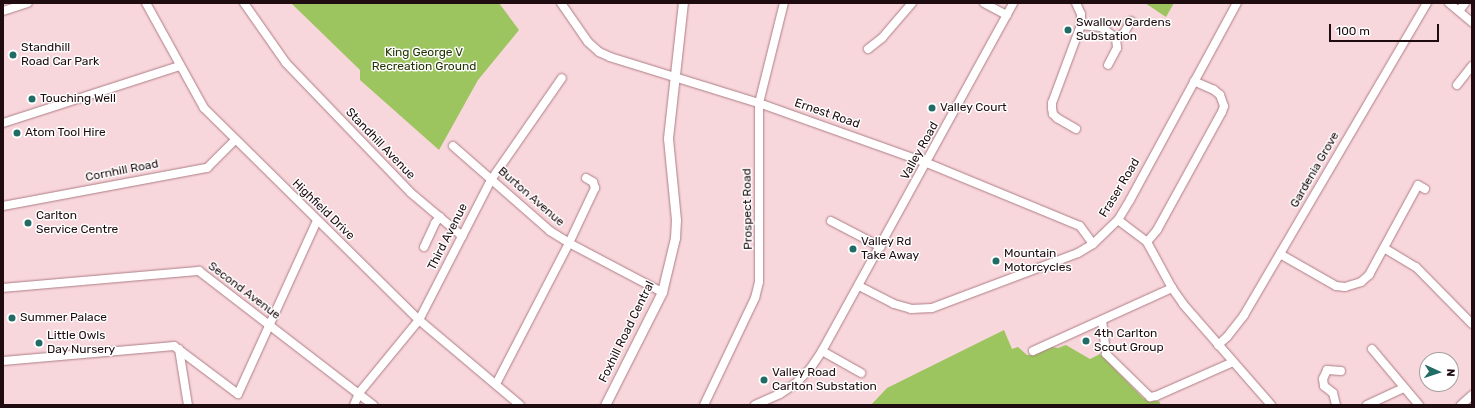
<!DOCTYPE html>
<style>
body{margin:0}
#map{position:relative;width:1475px;height:408px;overflow:hidden;background:#f8d7dc;font-family:Rubik,sans-serif}
div>[style]{position:absolute}
[style*='--x']{left:calc(var(--x)*1px);top:calc(var(--y)*1px);width:calc(var(--w)*1px);rotate:calc(var(--a)*1deg)}
.green>*{inset:0;background:#9cc55f}
.roads{filter:drop-shadow(0 0 1px #ae7d85) drop-shadow(0 0 1px #ae7d85)}
.minor>*{height:8px;margin:-4px;padding:0 4px;transform-origin:4px;border-radius:4px;background:#fff}
.tertiary>*{height:9px;margin:-4.5px;padding:0 4.5px;transform-origin:4.5px;border-radius:4.5px;background:#fff}
.dots>*{width:11px;height:11px;translate:-50% -50%;box-sizing:border-box;border:2px solid #fff;border-radius:50%}
span{translate:-50% -50%;white-space:nowrap;text-align:center;line-height:1.15;-webkit-text-stroke:3px #fff;paint-order:stroke}
.poi-label{font-size:12px;color:#1e0c10}
.left{translate:0 -50%;text-align:left}
.park-label{font-size:12px;color:#233601}
.street-label{font-size:12px;color:#1e0c10}
.frame{position:absolute;inset:0;border:4px solid #1e0c10;pointer-events:none}
.north{position:absolute;left:1419px;top:352px;width:40px;height:40px;box-sizing:border-box;background:#fff;border:1px solid #a59e9f;border-radius:50%;rotate:93deg;font-size:11px;font-weight:700;line-height:16px;text-align:center;color:#1e0c10}
.north::after{content:'';display:block;margin:auto;width:14px;height:18px;background:#226c66;clip-path:polygon(50% 0,100% 100%,50% 72%,0 100%)}
.scale{position:absolute;left:1329px;top:24px;width:110px;height:18px;box-sizing:border-box;border:2px solid #1e0c10;border-top:0;padding-left:5px;font-size:12px;line-height:14px;white-space:nowrap;color:#1e0c10;-webkit-text-stroke:3px #fff;paint-order:stroke}
</style>
<div id="map">
<div class="green">
<div style="clip-path:polygon(294px 3px,499px 3px,519px 30px,478px 80px,439px 150px,360px 80px,360px 70px,292px 4px)"></div>
<div style="clip-path:polygon(1145px 3px,1174px 3px,1166px 17px)"></div>
<div style="clip-path:polygon(1004px 330px,1012px 349px,1018px 347px,1027px 355px,1032px 355px,1052px 347px,1058px 348px,1066px 345px,1090px 359px,1100px 354px,1143px 398px,1149px 401px,1159px 401px,1161px 405px,871px 405px,887px 388px)"></div>
</div>
<div class="roads">
<div class="minor">
<div style="--x:146;--y:3;--w:120;--a:61.1"></div>
<div style="--x:204;--y:108;--w:302;--a:44.6"></div>
<div style="--x:419;--y:320;--w:132;--a:40.1"></div>
<div style="--x:244;--y:3;--w:73;--a:55"></div>
<div style="--x:286;--y:63;--w:180;--a:46.1"></div>
<div style="--x:411;--y:193;--w:67;--a:40.1"></div>
<div style="--x:561;--y:3;--w:47;--a:55.3"></div>
<div style="--x:588;--y:42;--w:15;--a:42"></div>
<div style="--x:599;--y:52;--w:12;--a:24"></div>
<div style="--x:610;--y:57;--w:156;--a:17.2"></div>
<div style="--x:759;--y:103;--w:178;--a:19.7"></div>
<div style="--x:927;--y:163;--w:165;--a:22.4"></div>
<div style="--x:1080;--y:226;--w:22;--a:54"></div>
<div style="--x:984;--y:3;--w:26;--a:28"></div>
<div style="--x:1076;--y:3;--w:12;--a:66"></div>
<div style="--x:1081;--y:14;--w:11;--a:90"></div>
<div style="--x:1081;--y:25;--w:83;--a:110.4"></div>
<div style="--x:1052;--y:103;--w:5;--a:90"></div>
<div style="--x:1052;--y:108;--w:6;--a:81"></div>
<div style="--x:1053;--y:114;--w:6;--a:45"></div>
<div style="--x:1057;--y:118;--w:22;--a:30"></div>
<div style="--x:1449;--y:3;--w:30;--a:40"></div>
<div style="--x:3;--y:11;--w:26;--a:-18"></div>
<div style="--x:1459;--y:11;--w:10;--a:-53"></div>
<div style="--x:1081;--y:25;--w:20;--a:6"></div>
<div style="--x:1101;--y:27;--w:19;--a:36"></div>
<div style="--x:1116;--y:38;--w:10;--a:84"></div>
<div style="--x:1117;--y:48;--w:19;--a:118"></div>
<div style="--x:1116;--y:38;--w:9;--a:-32"></div>
<div style="--x:1124;--y:33;--w:14;--a:-60"></div>
<div style="--x:868;--y:49;--w:18;--a:-38"></div>
<div style="--x:882;--y:38;--w:46;--a:-49.4"></div>
<div style="--x:1457;--y:85;--w:24;--a:-52"></div>
<div style="--x:3;--y:123;--w:185;--a:-17.9"></div>
<div style="--x:453;--y:146;--w:129;--a:41.2"></div>
<div style="--x:550;--y:231;--w:22;--a:32"></div>
<div style="--x:569;--y:243;--w:105;--a:27.8"></div>
<div style="--x:3;--y:206;--w:208;--a:-10.6"></div>
<div style="--x:207;--y:168;--w:40;--a:-45"></div>
<div style="--x:1118;--y:220;--w:36;--a:37"></div>
<div style="--x:1147;--y:242;--w:52;--a:61.5"></div>
<div style="--x:1172;--y:288;--w:19;--a:55"></div>
<div style="--x:1183;--y:304;--w:134;--a:48.9"></div>
<div style="--x:831;--y:221;--w:56;--a:27.5"></div>
<div style="--x:1147;--y:242;--w:16;--a:-50"></div>
<div style="--x:1157;--y:230;--w:135;--a:-61.2"></div>
<div style="--x:1222;--y:112;--w:6;--a:-72"></div>
<div style="--x:1224;--y:106;--w:12;--a:-110"></div>
<div style="--x:1220;--y:95;--w:8;--a:-140"></div>
<div style="--x:1214;--y:90;--w:22;--a:-156"></div>
<div style="--x:424;--y:247;--w:26;--a:-65"></div>
<div style="--x:435;--y:223;--w:8;--a:-50"></div>
<div style="--x:1384;--y:248;--w:37;--a:31"></div>
<div style="--x:1416;--y:267;--w:80;--a:45.5"></div>
<div style="--x:1280;--y:254;--w:64;--a:29.7"></div>
<div style="--x:1336;--y:286;--w:9;--a:6"></div>
<div style="--x:1345;--y:287;--w:17;--a:-17"></div>
<div style="--x:1361;--y:282;--w:11;--a:-41"></div>
<div style="--x:1369;--y:275;--w:102;--a:-61.4"></div>
<div style="--x:1418;--y:185;--w:8;--a:30"></div>
<div style="--x:859;--y:286;--w:39;--a:27"></div>
<div style="--x:894;--y:304;--w:18;--a:16"></div>
<div style="--x:911;--y:309;--w:21;--a:-3"></div>
<div style="--x:932;--y:308;--w:156;--a:-20.6"></div>
<div style="--x:1078;--y:253;--w:17;--a:-31"></div>
<div style="--x:1093;--y:244;--w:35;--a:-44"></div>
<div style="--x:1118;--y:220;--w:23;--a:-59"></div>
<div style="--x:1130;--y:200;--w:224;--a:-61.5"></div>
<div style="--x:3;--y:288;--w:197;--a:-5"></div>
<div style="--x:199;--y:271;--w:220;--a:37.6"></div>
<div style="--x:1102;--y:320;--w:34;--a:83"></div>
<div style="--x:1106;--y:354;--w:62;--a:44.3"></div>
<div style="--x:1150;--y:397;--w:6;--a:-9"></div>
<div style="--x:1156;--y:396;--w:84;--a:-23.8"></div>
<div style="--x:1218;--y:345;--w:12;--a:-42"></div>
<div style="--x:1227;--y:337;--w:28;--a:-52"></div>
<div style="--x:1244;--y:315;--w:362;--a:-59.6"></div>
<div style="--x:179;--y:349;--w:57;--a:80.9"></div>
<div style="--x:1372;--y:349;--w:73;--a:50"></div>
<div style="--x:822;--y:351;--w:45;--a:29.4"></div>
<div style="--x:1033;--y:351;--w:153;--a:-24.4"></div>
<div style="--x:3;--y:361;--w:172;--a:-5"></div>
<div style="--x:174;--y:346;--w:80;--a:36.9"></div>
<div style="--x:238;--y:394;--w:190;--a:-65.5"></div>
<div style="--x:496;--y:384;--w:159;--a:-62.6"></div>
<div style="--x:569;--y:243;--w:61;--a:-64.7"></div>
<div style="--x:595;--y:188;--w:6;--a:-108"></div>
<div style="--x:593;--y:182;--w:8;--a:-150"></div>
<div style="--x:354;--y:405;--w:13;--a:-67"></div>
<div style="--x:359;--y:393;--w:94;--a:-50.6"></div>
<div style="--x:419;--y:320;--w:157;--a:-62.8"></div>
<div style="--x:491;--y:180;--w:124;--a:-55.2"></div>
<div style="--x:704;--y:405;--w:119;--a:-64.5"></div>
<div style="--x:755;--y:298;--w:16;--a:-76"></div>
<div style="--x:759;--y:282;--w:179;--a:-90"></div>
<div style="--x:759;--y:103;--w:103;--a:-76"></div>
<div style="--x:755;--y:405;--w:27;--a:-24"></div>
<div style="--x:780;--y:394;--w:18;--a:-34"></div>
<div style="--x:795;--y:384;--w:21;--a:-45"></div>
<div style="--x:810;--y:369;--w:22;--a:-56"></div>
<div style="--x:822;--y:351;--w:397;--a:-61.2"></div>
<div style="--x:1336;--y:405;--w:12;--a:-104"></div>
<div style="--x:1333;--y:393;--w:11;--a:-142"></div>
<div style="--x:1324;--y:386;--w:7;--a:-98"></div>
<div style="--x:1323;--y:379;--w:10;--a:-66"></div>
<div style="--x:1327;--y:370;--w:14;--a:4"></div>
<div style="--x:1367;--y:405;--w:40;--a:-25"></div>
<div style="--x:1461;--y:405;--w:15;--a:-42"></div>
</div>
<div class="tertiary">
<div style="--x:605;--y:405;--w:127;--a:-63.2"></div>
<div style="--x:662;--y:292;--w:56;--a:-76.5"></div>
<div style="--x:675;--y:238;--w:18;--a:-87"></div>
<div style="--x:676;--y:220;--w:82;--a:-95.6"></div>
<div style="--x:668;--y:138;--w:136;--a:-83.7"></div>
</div>
</div>
<div class="dots">
<div style="left:1068px;top:30px;background:#226c66"></div>
<div style="left:13px;top:55px;background:#226c66"></div>
<div style="left:32px;top:99px;background:#226c66"></div>
<div style="left:932px;top:108px;background:#226c66"></div>
<div style="left:17px;top:133px;background:#226c66"></div>
<div style="left:28px;top:223px;background:#226c66"></div>
<div style="left:853px;top:249px;background:#226c66"></div>
<div style="left:996px;top:261px;background:#226c66"></div>
<div style="left:12px;top:318px;background:#226c66"></div>
<div style="left:1086px;top:341px;background:#226c66"></div>
<div style="left:39px;top:343px;background:#226c66"></div>
<div style="left:764px;top:380px;background:#226c66"></div>
</div>
<div class="poi-label">
<span class="left" style="left:1076px;top:30px">Swallow Gardens<br>Substation</span>
<span class="left" style="left:21px;top:55px">Standhill<br>Road Car Park</span>
<span class="left" style="left:40px;top:99px">Touching Well</span>
<span class="left" style="left:940px;top:108px">Valley Court</span>
<span class="left" style="left:25px;top:133px">Atom Tool Hire</span>
<span class="left" style="left:36px;top:223px">Carlton<br>Service Centre</span>
<span class="left" style="left:861px;top:249px">Valley Rd<br>Take Away</span>
<span class="left" style="left:1004px;top:261px">Mountain<br>Motorcycles</span>
<span class="left" style="left:20px;top:318px">Summer Palace</span>
<span class="left" style="left:1094px;top:341px">4th Carlton<br>Scout Group</span>
<span class="left" style="left:47px;top:343px">Little Owls<br>Day Nursery</span>
<span class="left" style="left:772px;top:380px">Valley Road<br>Carlton Substation</span>
</div>
<div class="park-label">
<span style="left:424px;top:60px">King George V<br>Recreation Ground</span>
</div>
<div class="street-label">
<span style="left:827px;top:114px;rotate:19deg">Ernest Road</span>
<span style="left:380px;top:144px;rotate:46deg">Standhill Avenue</span>
<span style="left:920px;top:151px;rotate:-61deg">Valley Road</span>
<span style="left:1315px;top:170px;rotate:-60deg">Gardenia Grove</span>
<span style="left:122px;top:171px;rotate:-11deg">Cornhill Road</span>
<span style="left:1120px;top:188px;rotate:-59deg">Fraser Road</span>
<span style="left:531px;top:197px;rotate:41deg">Burton Avenue</span>
<span style="left:748px;top:209px;rotate:-91deg">Prospect Road</span>
<span style="left:323px;top:210px;rotate:44deg">Highfield Drive</span>
<span style="left:448px;top:237px;rotate:-63deg">Third Avenue</span>
<span style="left:244px;top:291px;rotate:37deg">Second Avenue</span>
<span style="left:627px;top:332px;rotate:-64deg">Foxhill Road Central</span>
</div>
<div class="frame"></div>
<div class="north">N</div>
<div class="scale">100 m</div>
</div>
